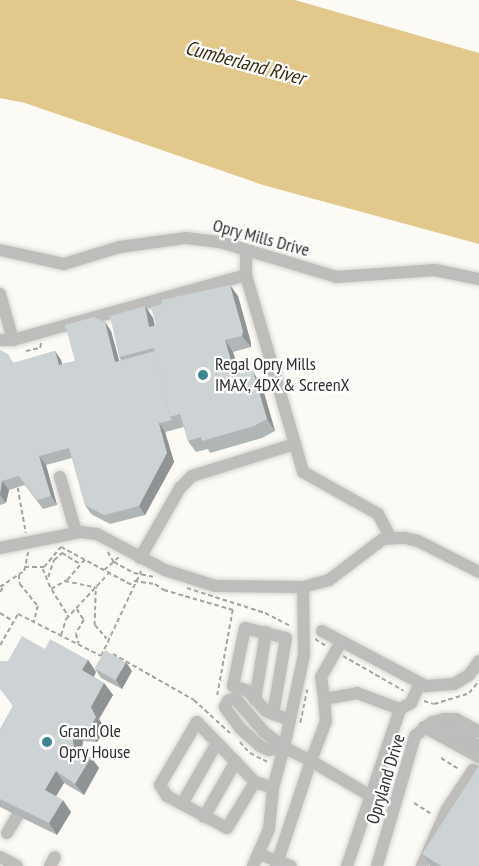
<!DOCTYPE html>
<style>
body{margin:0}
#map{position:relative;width:479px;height:866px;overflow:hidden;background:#fbfaf5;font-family:"PT Sans Narrow",sans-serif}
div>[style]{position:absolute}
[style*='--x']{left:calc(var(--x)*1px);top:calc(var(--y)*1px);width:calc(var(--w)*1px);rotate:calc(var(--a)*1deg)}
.water>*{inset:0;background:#e2c88a}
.path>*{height:1.5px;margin-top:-0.75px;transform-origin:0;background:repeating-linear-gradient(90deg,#a4a3a0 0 4.5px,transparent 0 7.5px)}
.roads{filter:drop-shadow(0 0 2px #d6d5d1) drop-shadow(0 0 2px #d6d5d1)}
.minor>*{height:12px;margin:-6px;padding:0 6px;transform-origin:6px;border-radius:6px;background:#bebdbb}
.wall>*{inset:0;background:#b0b5b6}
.shaded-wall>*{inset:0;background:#909394}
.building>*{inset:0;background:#cdd2d4;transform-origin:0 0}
.dots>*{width:16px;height:16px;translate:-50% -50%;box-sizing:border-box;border:3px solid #fff;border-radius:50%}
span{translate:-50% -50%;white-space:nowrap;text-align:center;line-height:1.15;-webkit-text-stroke:4.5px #fff;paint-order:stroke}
.street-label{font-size:18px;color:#2f2e2d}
.poi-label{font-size:18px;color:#2f2e2d}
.left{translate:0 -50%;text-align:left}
.water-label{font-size:20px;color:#392e12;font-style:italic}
</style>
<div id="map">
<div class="water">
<div style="clip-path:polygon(0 0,295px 0,479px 53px,479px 244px,263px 185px,25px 103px,0 98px)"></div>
</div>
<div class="path">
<div style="--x:26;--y:351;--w:14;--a:-12"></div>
<div style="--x:40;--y:348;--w:6;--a:-81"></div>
<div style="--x:18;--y:488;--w:46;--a:79.9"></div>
<div style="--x:108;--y:552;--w:12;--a:59"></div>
<div style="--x:114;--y:562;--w:23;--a:29"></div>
<div style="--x:134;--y:573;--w:20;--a:11"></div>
<div style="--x:25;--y:567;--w:19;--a:0"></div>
<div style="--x:44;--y:567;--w:26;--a:-50"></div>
<div style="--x:61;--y:547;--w:81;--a:28.2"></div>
<div style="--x:43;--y:569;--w:22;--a:68"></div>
<div style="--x:51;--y:589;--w:18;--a:-29"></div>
<div style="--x:67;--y:580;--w:28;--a:-49"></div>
<div style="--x:104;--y:570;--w:20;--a:-41"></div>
<div style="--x:19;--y:575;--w:9;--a:84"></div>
<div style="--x:20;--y:584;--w:28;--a:51"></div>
<div style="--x:38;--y:606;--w:16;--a:104"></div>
<div style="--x:48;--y:577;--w:18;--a:-71"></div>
<div style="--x:54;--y:560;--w:11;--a:-41"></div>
<div style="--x:62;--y:553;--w:21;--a:31"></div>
<div style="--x:65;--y:581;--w:33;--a:12"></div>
<div style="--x:134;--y:581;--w:21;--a:8"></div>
<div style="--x:155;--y:584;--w:11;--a:34"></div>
<div style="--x:164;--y:590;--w:72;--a:16.2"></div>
<div style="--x:233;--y:610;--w:89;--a:100.3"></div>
<div style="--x:0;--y:587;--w:29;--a:-34"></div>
<div style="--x:24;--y:571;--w:19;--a:-78"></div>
<div style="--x:187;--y:588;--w:82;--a:17.8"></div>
<div style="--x:265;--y:613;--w:30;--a:27"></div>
<div style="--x:52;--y:590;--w:31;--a:58"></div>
<div style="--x:96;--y:591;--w:34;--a:92"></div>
<div style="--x:95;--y:625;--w:18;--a:49"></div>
<div style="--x:0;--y:592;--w:8;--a:-60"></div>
<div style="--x:77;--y:609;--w:13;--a:58"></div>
<div style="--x:84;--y:620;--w:16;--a:120"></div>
<div style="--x:76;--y:634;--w:10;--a:73"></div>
<div style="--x:0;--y:613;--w:15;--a:32"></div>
<div style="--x:61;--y:635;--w:17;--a:-73"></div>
<div style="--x:66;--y:619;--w:62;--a:-47"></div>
<div style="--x:315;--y:639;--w:13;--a:32"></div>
<div style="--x:0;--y:645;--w:36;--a:-60"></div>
<div style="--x:18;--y:614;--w:93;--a:26.8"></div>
<div style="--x:101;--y:656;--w:94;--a:-64.8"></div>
<div style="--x:113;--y:654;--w:93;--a:29.6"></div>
<div style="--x:194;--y:700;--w:49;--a:42.5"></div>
<div style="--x:343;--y:656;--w:70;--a:29.8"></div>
<div style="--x:424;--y:701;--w:10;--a:17"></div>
<div style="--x:434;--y:704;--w:37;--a:-17"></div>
<div style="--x:469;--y:693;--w:16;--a:-50"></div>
<div style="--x:300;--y:723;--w:34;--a:-78"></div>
<div style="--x:240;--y:742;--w:15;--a:48"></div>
<div style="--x:250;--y:753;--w:22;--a:27"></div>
<div style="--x:441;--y:758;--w:22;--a:32"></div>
<div style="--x:414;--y:803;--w:22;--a:32"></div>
</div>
<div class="roads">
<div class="minor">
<div style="--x:0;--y:250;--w:66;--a:12.3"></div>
<div style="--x:64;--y:264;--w:59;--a:-16.9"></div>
<div style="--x:120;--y:247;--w:67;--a:-7.8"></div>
<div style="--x:186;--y:238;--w:34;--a:7"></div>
<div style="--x:220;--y:242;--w:122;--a:16.7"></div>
<div style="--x:337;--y:277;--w:98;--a:-4.1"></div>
<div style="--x:435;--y:270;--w:45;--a:11.6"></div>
<div style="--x:0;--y:294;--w:48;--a:74.2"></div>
<div style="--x:0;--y:340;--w:13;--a:0"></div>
<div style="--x:13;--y:340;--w:242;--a:-15.6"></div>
<div style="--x:295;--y:444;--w:29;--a:74"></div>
<div style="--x:303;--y:472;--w:86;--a:29.2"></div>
<div style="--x:378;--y:514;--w:27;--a:62"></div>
<div style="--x:60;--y:477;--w:57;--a:73.8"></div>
<div style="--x:0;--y:548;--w:83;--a:-11.2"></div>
<div style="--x:81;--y:532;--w:16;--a:7"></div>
<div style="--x:97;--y:534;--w:77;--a:27.9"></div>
<div style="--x:165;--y:570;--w:52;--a:17.7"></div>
<div style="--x:215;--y:586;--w:88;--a:0.7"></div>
<div style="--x:303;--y:587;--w:27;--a:-15"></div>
<div style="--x:329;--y:580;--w:68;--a:-37.2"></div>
<div style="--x:383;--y:539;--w:22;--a:-3"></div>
<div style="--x:405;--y:538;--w:13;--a:13"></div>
<div style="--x:418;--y:541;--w:68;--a:26.9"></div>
<div style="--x:140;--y:558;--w:81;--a:-60.3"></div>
<div style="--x:180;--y:488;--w:17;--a:-45"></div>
<div style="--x:192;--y:476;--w:108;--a:-17.3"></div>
<div style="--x:295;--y:444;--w:176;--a:-106.2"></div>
<div style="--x:246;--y:275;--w:25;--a:-90"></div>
<div style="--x:322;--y:631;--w:118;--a:27.9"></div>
<div style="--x:426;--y:686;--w:28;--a:-4"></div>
<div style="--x:454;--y:684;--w:17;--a:-31"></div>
<div style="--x:469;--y:675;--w:17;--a:-54"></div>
<div style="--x:341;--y:642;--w:40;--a:119.7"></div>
<div style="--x:321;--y:677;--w:22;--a:82"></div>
<div style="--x:324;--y:699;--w:34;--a:-10"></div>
<div style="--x:357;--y:693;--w:46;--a:20.4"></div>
<div style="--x:235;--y:698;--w:45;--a:49.5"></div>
<div style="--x:264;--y:732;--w:25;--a:37"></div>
<div style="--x:284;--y:747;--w:15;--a:169"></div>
<div style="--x:269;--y:750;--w:10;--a:-156"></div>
<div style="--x:260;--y:746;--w:27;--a:-138"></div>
<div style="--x:240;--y:728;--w:26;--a:-126"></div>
<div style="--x:225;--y:707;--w:7;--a:-63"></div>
<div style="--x:228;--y:701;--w:8;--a:-23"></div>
<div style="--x:324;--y:699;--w:22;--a:85"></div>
<div style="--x:326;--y:721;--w:43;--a:110.6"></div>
<div style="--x:311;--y:761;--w:69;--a:30.3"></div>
<div style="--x:255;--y:700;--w:69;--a:-80.8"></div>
<div style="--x:273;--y:714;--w:77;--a:-80.3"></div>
<div style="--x:286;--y:638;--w:42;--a:-166.3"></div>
<div style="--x:245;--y:628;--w:59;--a:101.7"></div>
<div style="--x:233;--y:686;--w:16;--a:18"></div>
<div style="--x:248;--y:691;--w:27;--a:48"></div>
<div style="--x:266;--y:711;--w:8;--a:23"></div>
<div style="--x:273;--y:714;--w:18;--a:19"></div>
<div style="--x:438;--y:721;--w:48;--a:31.4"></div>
<div style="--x:424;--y:727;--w:63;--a:28.6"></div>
<div style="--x:255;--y:782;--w:54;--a:121.3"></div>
<div style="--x:227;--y:828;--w:68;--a:-151.9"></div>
<div style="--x:167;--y:796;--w:13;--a:-122"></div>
<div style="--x:160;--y:785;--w:73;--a:-59.6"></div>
<div style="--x:197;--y:722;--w:83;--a:46"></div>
<div style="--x:255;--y:782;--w:19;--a:18"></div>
<div style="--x:182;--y:804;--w:70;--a:-60.2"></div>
<div style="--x:204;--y:817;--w:64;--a:-60.3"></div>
<div style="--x:7;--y:833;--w:23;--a:-59"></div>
<div style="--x:259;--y:854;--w:34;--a:21"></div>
<div style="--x:0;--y:857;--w:19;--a:28"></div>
<div style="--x:50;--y:866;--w:10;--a:-61"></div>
<div style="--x:253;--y:866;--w:40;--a:-66.6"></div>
<div style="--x:269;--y:829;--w:41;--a:-84.4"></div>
<div style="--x:273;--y:788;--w:42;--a:-75"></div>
<div style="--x:276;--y:866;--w:111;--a:-71.6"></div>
<div style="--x:311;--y:761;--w:30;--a:-153"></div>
<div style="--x:284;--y:747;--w:94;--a:-77.7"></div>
<div style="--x:304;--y:655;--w:68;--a:-90.8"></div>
<div style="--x:347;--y:866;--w:166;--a:-71.3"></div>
<div style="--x:400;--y:709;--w:13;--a:-29"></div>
<div style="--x:411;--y:703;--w:20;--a:-66"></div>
<div style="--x:377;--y:866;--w:135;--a:-73.7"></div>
<div style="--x:415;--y:736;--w:22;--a:-39"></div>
<div style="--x:432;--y:722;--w:12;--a:-14"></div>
<div style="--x:444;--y:719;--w:12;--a:0"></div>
<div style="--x:456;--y:719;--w:26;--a:29"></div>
<div style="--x:422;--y:866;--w:62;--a:-66.3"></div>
<div style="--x:447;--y:809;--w:47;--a:-56.3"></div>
<div style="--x:473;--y:770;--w:6;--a:18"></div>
</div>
</div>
<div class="wall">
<div style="clip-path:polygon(238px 296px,251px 343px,251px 347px,233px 352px,239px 373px,262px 386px,275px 431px,262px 438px,210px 453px,208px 449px,196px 452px,188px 441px,184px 427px,165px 432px,174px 462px,145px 515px,110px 524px,91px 514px,85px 505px,72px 458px,46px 465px,57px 505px,43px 509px,25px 485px,9px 490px,6px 503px,0 505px,0 350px,14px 363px,55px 351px,61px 360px,62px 364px,75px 361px,105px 322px,111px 331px,119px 361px,121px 360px,119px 357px,145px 306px,153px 318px,155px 325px)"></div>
<div style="clip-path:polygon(45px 649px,88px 660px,96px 672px,94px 677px,104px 683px,113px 695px,99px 719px,105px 729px,97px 742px,83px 741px,82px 751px,99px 768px,84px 795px,64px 783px,56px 796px,71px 812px,57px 835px,0 807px,0 729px,13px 706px,8px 661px)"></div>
<div style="clip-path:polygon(95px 669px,132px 671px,122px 689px,101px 678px)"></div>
<div style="clip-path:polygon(422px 854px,479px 866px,430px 866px)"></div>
</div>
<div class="shaded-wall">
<div style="clip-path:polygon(230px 285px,238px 296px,251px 343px,251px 347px,242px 336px)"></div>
<div style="clip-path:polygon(145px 306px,153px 318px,157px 339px,149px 327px)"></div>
<div style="clip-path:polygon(105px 322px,111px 331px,122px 371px,115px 362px)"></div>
<div style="clip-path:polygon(225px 340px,233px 352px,243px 386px,235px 375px)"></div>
<div style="clip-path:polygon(55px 351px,61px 360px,65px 374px,59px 365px)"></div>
<div style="clip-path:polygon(252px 370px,262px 386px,275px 431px,267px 419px)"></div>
<div style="clip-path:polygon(159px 423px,165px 432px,174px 462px,145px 515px,139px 506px)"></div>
<div style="clip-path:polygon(39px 456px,46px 465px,57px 505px,51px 496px)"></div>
<div style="clip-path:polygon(2px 481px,9px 490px,6px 503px,0 495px)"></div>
<div style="clip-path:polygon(88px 660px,96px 672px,91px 682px,82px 670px)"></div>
<div style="clip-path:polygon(126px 662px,132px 671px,122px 689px,116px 680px)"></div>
<div style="clip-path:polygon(104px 683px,113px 695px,99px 719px,105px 729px,97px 742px,89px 730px,91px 707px)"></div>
<div style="clip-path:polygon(75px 729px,83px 741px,81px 752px,74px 747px,73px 741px)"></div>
<div style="clip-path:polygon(91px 757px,99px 768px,84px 795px,75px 784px)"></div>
<div style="clip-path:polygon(56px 771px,64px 783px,53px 801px,45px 790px)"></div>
<div style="clip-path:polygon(63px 800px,71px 812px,57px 835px,49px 823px)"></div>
</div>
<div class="building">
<div style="clip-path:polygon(230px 285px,243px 331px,242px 336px,225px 340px,235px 375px,252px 370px,254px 374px,267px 419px,254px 426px,202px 441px,201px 437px,188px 441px,180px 414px,170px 417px,154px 348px,119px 357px,110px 316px,145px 306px,149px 327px,156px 325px,151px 307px,162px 304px,161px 300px)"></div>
<div style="clip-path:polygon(94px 317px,105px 322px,115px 362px,155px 351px,170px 417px,172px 420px,159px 423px,167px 453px,139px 506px,104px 515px,85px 505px,69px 448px,39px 456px,51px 496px,37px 500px,19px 476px,2px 481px,0 493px,0 350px,8px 354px,13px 363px,55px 351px,59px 365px,75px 361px,65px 325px)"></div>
<div style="clip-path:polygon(22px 636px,45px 649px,50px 639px,88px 660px,82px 670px,104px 683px,91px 707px,96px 717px,89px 730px,75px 729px,73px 741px,74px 747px,91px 757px,75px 784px,56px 771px,45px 790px,63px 800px,49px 823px,0 799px,0 729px,13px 706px,0 689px,0 661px,8px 661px)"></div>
<div style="left:105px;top:650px;width:24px;height:21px;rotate:30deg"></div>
<div style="clip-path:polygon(479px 766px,479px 866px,441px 866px,422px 854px)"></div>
</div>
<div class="dots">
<div style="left:203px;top:375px;background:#408493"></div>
<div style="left:47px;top:742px;background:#408493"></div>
</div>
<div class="street-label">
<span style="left:261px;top:238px;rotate:15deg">Opry Mills Drive</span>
<span style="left:386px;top:779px;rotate:-73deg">Opryland Drive</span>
</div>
<div class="poi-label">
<span class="left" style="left:215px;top:375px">Regal Opry Mills<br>IMAX, 4DX &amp; ScreenX</span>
<span class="left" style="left:59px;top:742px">Grand Ole<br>Opry House</span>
</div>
<div class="water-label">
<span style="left:245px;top:63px;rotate:15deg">Cumberland River</span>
</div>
</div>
